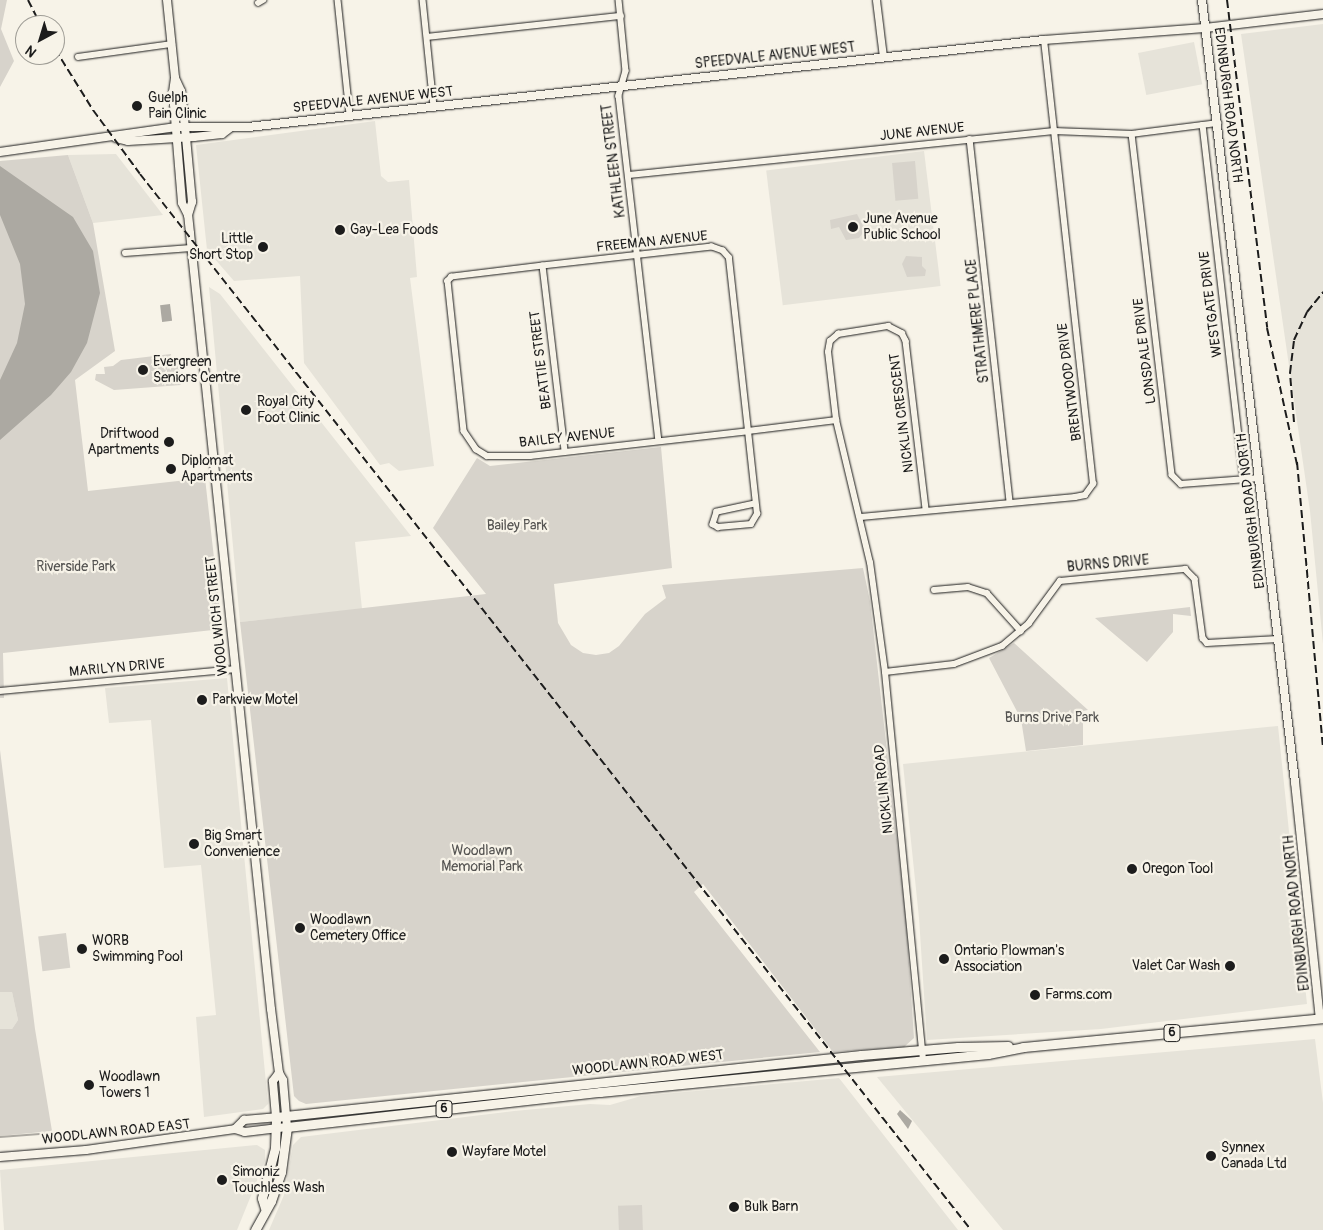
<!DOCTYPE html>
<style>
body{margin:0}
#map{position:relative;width:1323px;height:1230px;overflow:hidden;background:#f7f3e8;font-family:Pangolin,sans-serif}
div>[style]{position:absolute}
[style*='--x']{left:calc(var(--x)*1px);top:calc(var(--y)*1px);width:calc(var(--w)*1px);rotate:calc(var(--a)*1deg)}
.built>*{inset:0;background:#e6e3d9;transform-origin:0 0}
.green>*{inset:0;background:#d7d3cb;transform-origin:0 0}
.water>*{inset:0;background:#aca9a2;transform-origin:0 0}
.stream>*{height:2px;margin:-1px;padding:0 1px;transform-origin:1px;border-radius:1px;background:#aca9a2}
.roads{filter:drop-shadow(0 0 1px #1c1c1c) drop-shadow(0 0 1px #1c1c1c)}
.minor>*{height:5.5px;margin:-2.75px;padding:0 2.75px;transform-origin:2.75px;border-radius:2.75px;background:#f7f3e8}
.tertiary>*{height:7px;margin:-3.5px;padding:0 3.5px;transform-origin:3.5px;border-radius:3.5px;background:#f7f3e8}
.secondary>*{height:8px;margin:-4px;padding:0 4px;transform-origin:4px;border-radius:4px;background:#f7f3e8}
.primary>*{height:9px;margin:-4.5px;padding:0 4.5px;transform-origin:4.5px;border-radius:4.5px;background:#f7f3e8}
.rail>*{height:2px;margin-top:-1px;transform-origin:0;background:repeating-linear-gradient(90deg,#1c1c1c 0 8px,transparent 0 12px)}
.dots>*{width:14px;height:14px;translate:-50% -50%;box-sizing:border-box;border:2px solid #f7f3e8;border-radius:50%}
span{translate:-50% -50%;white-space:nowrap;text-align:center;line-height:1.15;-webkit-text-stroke:4.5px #f7f3e8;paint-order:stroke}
.shield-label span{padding:1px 4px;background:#f7f3e8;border:1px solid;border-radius:4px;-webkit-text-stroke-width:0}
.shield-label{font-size:12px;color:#1c1c1c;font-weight:700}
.street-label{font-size:14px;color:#1c1c1c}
.poi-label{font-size:14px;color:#1c1c1c}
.left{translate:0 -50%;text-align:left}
.right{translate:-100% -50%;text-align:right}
.park-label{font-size:14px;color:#545351}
.north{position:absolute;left:15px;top:15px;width:50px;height:50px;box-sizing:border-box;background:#f7f3e8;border:1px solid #9f9d96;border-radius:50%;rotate:219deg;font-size:14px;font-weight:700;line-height:20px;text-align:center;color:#1c1c1c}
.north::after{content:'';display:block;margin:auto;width:18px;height:22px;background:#1c1c1c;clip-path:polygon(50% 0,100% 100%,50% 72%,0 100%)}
</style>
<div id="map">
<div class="built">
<div style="clip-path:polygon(1323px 24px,1323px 644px,1310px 511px,1241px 34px)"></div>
<div style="left:1194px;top:42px;width:43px;height:57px;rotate:79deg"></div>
<div style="clip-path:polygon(375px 121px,381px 176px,388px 182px,409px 180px,417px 277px,410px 278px,434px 466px,399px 471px,389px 463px,380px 465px,304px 363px,300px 276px,234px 281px,207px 250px,196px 145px)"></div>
<div style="left:924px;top:151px;width:136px;height:159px;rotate:83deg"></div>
<div style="clip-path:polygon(116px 154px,163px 215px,93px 223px,68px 155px)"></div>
<div style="clip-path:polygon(209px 287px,220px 294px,411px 536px,355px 542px,362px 609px,240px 622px)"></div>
<div style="clip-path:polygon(227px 678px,268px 1104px,263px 1109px,204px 1117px,196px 1017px,216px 1015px,201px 865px,164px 868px,151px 720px,109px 723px,105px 688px)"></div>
<div style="clip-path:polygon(1278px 726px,1307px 1004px,1101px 1029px,927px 1040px,919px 918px,903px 764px)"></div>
<div style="clip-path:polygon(0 992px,12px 992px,18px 1020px,12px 1029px,0 1029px)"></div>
<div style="clip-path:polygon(1315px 1039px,1323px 1103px,1323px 1230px,1003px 1230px,877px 1077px)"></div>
<div style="clip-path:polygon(839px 1078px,958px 1230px,269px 1230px,284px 1195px,293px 1145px,301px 1137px,514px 1111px,590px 1104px,610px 1105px,641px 1096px)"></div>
<div style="clip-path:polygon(257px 1145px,265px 1150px,265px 1161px,237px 1230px,4px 1230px,0 1170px)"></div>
</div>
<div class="green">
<div style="clip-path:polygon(0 0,7px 0,1px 29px,14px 61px,0 87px)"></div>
<div style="clip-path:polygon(68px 155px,93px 223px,115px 351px,75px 380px,88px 491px,205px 478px,222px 629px,3px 653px,4px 698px,0 698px,0 161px)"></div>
<div style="left:915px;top:161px;width:38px;height:23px;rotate:85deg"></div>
<div style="clip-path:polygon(857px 214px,865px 230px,859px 238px,846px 240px,839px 227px,831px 229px,830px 220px)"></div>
<div style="clip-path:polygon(906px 256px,922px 257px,922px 266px,926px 270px,925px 276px,907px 277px,902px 264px)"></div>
<div style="clip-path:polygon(171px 354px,172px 360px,179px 360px,181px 385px,114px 390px,95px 380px,96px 374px,105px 374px,104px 367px,113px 366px,121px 360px)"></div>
<div style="clip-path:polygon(661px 447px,672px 568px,554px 584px,558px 623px,571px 645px,583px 653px,596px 655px,609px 653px,619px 646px,645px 614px,666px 598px,662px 585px,863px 568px,870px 601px,906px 919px,914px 1038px,904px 1047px,833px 1052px,703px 884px,694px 892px,820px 1052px,306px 1104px,299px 1101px,294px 1096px,240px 622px,486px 594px,433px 528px,477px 458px,490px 466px)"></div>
<div style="clip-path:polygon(1190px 607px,1191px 616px,1173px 614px,1173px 632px,1147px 662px,1095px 618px)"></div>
<div style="clip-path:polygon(1014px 643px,1088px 710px,1083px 711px,1083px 745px,1026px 751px,1021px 719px,989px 658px)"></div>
<div style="clip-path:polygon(0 750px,35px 1029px,52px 1131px,0 1136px,0 1029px,12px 1029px,18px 1020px,12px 992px,0 992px)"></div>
<div style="left:66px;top:933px;width:35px;height:28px;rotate:83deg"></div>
<div style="left:642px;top:1205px;width:25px;height:24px;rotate:88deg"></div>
</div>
<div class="water">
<div style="clip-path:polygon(0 166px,73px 217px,93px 251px,100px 293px,87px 343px,71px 372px,51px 395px,0 440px,0 380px,17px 343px,25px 304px,20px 264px,0 215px)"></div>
<div style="left:170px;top:304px;width:17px;height:10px;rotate:83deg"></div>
<div style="clip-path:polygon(900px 1110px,912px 1121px,908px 1129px,897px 1114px)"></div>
</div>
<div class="stream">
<div style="--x:0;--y:1137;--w:53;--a:-4.3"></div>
</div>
<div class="roads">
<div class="minor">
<div style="--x:338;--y:0;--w:116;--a:84"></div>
<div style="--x:423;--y:0;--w:107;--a:84.1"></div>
<div style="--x:619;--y:0;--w:71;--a:84.4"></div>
<div style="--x:626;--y:71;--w:26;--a:106"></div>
<div style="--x:619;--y:96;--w:346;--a:83.4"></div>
<div style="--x:258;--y:3;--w:6;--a:-31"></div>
<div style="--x:427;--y:37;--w:195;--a:-6.2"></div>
<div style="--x:78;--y:57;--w:95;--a:-7.9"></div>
<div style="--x:1203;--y:125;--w:357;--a:83.4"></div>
<div style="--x:1132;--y:134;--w:343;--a:83.3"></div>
<div style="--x:1172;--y:475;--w:13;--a:45"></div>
<div style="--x:1181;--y:484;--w:79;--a:-4.3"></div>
<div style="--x:970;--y:139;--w:364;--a:83.7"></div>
<div style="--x:629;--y:175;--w:427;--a:-5.9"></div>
<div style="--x:1054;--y:131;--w:78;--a:2.2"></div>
<div style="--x:1132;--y:134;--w:87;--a:-7.3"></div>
<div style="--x:125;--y:253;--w:66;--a:-4.3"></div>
<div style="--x:543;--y:266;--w:186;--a:83.2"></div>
<div style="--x:755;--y:504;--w:39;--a:168"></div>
<div style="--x:717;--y:512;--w:13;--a:108"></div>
<div style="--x:713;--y:524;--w:6;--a:31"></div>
<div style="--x:718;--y:527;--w:33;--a:-5"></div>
<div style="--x:751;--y:524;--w:12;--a:-59"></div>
<div style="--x:757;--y:514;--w:83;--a:-96.2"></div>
<div style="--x:748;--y:431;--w:174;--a:-96.3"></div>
<div style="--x:729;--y:258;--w:9;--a:-131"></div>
<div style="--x:723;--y:251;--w:12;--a:-160"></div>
<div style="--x:712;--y:247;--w:170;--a:173.6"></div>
<div style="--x:543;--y:266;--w:92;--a:173.1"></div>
<div style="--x:452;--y:277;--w:6;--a:135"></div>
<div style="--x:448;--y:281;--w:151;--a:83.9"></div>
<div style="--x:464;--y:431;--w:22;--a:56"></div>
<div style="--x:476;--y:449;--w:13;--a:32"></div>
<div style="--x:487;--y:456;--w:43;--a:0"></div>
<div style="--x:530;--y:456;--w:219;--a:-6.5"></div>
<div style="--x:748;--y:431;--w:89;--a:-7.1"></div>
<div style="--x:861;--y:517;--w:215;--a:-5.3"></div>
<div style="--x:1075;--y:497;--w:10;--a:-11"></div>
<div style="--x:1085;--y:495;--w:14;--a:-54"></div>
<div style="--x:1093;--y:484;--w:447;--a:-96.3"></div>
<div style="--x:934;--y:590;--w:34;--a:-5"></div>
<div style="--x:968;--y:587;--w:20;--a:18"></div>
<div style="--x:987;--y:593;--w:51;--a:48.2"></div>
<div style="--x:885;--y:672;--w:69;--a:-6.6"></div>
<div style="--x:954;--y:664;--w:51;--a:-20.6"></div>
<div style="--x:1002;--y:646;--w:35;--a:-40"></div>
<div style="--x:1029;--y:623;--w:52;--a:-53.6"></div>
<div style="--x:1060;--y:581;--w:126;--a:-5.5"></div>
<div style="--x:1185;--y:569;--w:14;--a:45"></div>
<div style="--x:1195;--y:579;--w:60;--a:82.3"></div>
<div style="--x:1203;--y:638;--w:6;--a:51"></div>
<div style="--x:1207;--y:643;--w:71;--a:-3.2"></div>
<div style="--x:0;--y:691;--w:237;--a:-5.3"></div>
<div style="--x:923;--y:1060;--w:390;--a:-95.6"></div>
<div style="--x:885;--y:672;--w:110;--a:-97.8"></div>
<div style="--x:870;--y:563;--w:147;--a:-103.4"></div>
<div style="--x:836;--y:420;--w:68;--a:-96.7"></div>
<div style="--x:828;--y:352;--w:11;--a:-80"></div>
<div style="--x:830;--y:341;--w:11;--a:-41"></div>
<div style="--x:838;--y:334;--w:51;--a:-9.1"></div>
<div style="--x:888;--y:326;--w:16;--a:27"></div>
<div style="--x:902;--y:333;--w:9;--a:63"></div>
<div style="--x:906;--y:341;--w:169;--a:83.2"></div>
</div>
<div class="tertiary">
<div style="--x:876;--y:0;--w:57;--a:83"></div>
</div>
<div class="secondary">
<div style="--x:167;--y:0;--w:78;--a:84.1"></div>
<div style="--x:175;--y:78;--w:15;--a:98"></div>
<div style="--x:173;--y:93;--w:110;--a:85.3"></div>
<div style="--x:182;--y:203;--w:13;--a:63"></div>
<div style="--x:1202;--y:0;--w:788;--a:83.22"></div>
<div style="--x:1295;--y:782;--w:238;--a:84"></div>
<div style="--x:116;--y:138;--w:12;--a:14"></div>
<div style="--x:128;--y:141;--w:66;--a:-3.5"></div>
<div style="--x:194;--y:137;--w:28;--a:-6"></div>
<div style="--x:222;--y:134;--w:10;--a:-37"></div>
<div style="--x:0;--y:152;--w:178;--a:-8.1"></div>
<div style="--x:176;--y:127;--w:72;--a:0"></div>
<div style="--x:248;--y:127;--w:801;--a:-6.24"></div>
<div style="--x:1044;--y:40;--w:161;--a:-4.3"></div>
<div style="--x:1205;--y:28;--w:119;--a:-6.8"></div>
<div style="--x:235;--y:1129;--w:13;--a:-45"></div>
<div style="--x:244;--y:1120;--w:32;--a:-5"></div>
<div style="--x:276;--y:1117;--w:36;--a:-95"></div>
<div style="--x:273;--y:1081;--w:10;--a:-53"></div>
<div style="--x:0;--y:1157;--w:86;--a:-4.7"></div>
<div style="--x:86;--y:1150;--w:150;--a:-8"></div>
<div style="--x:235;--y:1129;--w:10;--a:17"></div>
<div style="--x:245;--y:1132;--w:42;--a:-6.8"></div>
<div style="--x:287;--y:1127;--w:47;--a:-94.9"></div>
<div style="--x:283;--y:1080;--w:8;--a:-120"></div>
<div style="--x:279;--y:1073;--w:64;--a:-97.1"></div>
<div style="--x:271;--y:1009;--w:780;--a:-95.96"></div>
<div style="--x:190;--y:233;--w:18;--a:-96"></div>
<div style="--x:188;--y:215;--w:14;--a:-73"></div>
<div style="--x:192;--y:202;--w:65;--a:-95.3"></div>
<div style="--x:186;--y:137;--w:46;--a:-96.2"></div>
<div style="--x:181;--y:91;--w:14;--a:-115"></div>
</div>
<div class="primary">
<div style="--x:265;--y:1208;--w:10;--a:-107"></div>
<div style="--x:262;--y:1198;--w:52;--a:-75.4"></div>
<div style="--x:275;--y:1148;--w:31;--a:-88"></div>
<div style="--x:276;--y:1117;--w:588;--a:-6.05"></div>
<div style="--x:861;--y:1055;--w:97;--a:-4.7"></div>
<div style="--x:958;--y:1047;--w:50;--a:-1.1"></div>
<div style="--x:255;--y:1230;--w:33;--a:-61"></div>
<div style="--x:271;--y:1201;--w:31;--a:-71"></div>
<div style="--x:281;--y:1172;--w:45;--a:-82.4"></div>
<div style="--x:287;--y:1127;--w:315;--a:-6.4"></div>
<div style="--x:600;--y:1092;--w:390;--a:-5.6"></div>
<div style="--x:988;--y:1054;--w:36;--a:-11"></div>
<div style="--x:1023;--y:1047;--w:301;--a:-5.5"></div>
</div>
</div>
<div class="rail">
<div style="--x:28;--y:0;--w:28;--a:63"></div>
<div style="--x:1227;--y:0;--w:330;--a:83"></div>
<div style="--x:1267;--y:328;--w:144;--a:77.6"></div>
<div style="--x:55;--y:49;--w:72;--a:58.1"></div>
<div style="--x:93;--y:110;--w:79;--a:53.7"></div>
<div style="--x:140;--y:174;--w:1344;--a:51.8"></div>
<div style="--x:1294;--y:422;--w:49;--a:-94.7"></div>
<div style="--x:1290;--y:373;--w:33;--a:-83"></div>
<div style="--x:1294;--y:340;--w:31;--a:-65"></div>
<div style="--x:1307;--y:312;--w:26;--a:-51"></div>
<div style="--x:1297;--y:462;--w:285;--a:84.8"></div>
</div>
<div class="dots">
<div style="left:137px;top:106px;background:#1c1c1c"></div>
<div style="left:853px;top:227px;background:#1c1c1c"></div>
<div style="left:340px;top:230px;background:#1c1c1c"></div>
<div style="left:263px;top:247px;background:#1c1c1c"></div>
<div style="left:143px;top:370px;background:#1c1c1c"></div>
<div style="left:246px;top:410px;background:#1c1c1c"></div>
<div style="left:169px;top:442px;background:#1c1c1c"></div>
<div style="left:171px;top:469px;background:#1c1c1c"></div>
<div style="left:202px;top:700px;background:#1c1c1c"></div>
<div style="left:194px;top:844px;background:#1c1c1c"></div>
<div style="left:1132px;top:869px;background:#1c1c1c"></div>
<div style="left:300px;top:928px;background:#1c1c1c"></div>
<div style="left:82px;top:949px;background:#1c1c1c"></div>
<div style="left:944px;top:959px;background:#1c1c1c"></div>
<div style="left:1230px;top:966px;background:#1c1c1c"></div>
<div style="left:1035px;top:995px;background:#1c1c1c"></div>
<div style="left:89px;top:1085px;background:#1c1c1c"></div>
<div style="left:452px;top:1152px;background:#1c1c1c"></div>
<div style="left:1211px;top:1156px;background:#1c1c1c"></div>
<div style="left:222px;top:1180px;background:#1c1c1c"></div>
<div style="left:734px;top:1207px;background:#1c1c1c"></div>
</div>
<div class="shield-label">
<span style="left:1172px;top:1033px">6</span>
<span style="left:444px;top:1109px">6</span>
</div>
<div class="street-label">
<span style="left:775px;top:56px;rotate:-6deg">SPEEDVALE AVENUE WEST</span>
<span style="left:373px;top:100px;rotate:-6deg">SPEEDVALE AVENUE WEST</span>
<span style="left:1228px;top:105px;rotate:83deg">EDINBURGH ROAD NORTH</span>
<span style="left:922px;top:132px;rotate:-6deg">JUNE AVENUE</span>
<span style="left:614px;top:161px;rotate:-97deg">KATHLEEN STREET</span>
<span style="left:652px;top:242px;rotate:-6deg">FREEMAN AVENUE</span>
<span style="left:1211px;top:304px;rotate:-97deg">WESTGATE DRIVE</span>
<span style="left:978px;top:321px;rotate:-96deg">STRATHMERE PLACE</span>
<span style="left:1145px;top:351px;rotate:-97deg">LONSDALE DRIVE</span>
<span style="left:541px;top:360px;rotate:-97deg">BEATTIE STREET</span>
<span style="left:1070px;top:382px;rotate:-97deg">BRENTWOOD DRIVE</span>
<span style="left:902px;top:413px;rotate:-97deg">NICKLIN CRESCENT</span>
<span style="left:567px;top:438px;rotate:-6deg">BAILEY AVENUE</span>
<span style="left:1251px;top:511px;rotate:-97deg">EDINBURGH ROAD NORTH</span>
<span style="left:1108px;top:564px;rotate:-5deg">BURNS DRIVE</span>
<span style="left:217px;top:616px;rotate:-96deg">WOOLWICH STREET</span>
<span style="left:117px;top:668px;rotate:-5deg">MARILYN DRIVE</span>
<span style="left:884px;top:789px;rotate:-96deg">NICKLIN ROAD</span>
<span style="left:1297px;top:913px;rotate:-96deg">EDINBURGH ROAD NORTH</span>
<span style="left:648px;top:1063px;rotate:-6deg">WOODLAWN ROAD WEST</span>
<span style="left:116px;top:1132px;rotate:-6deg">WOODLAWN ROAD EAST</span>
</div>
<div class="poi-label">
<span class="left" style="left:148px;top:106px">Guelph<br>Pain Clinic</span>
<span class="left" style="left:863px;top:227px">June Avenue<br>Public School</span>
<span class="left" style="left:350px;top:230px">Gay-Lea Foods</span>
<span class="right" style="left:253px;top:247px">Little<br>Short Stop</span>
<span class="left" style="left:153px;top:370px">Evergreen<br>Seniors Centre</span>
<span class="left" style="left:257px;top:410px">Royal City<br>Foot Clinic</span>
<span class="right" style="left:159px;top:442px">Driftwood<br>Apartments</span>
<span class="left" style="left:181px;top:469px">Diplomat<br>Apartments</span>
<span class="left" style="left:212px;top:700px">Parkview Motel</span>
<span class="left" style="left:204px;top:844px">Big Smart<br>Convenience</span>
<span class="left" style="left:1142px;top:869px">Oregon Tool</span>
<span class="left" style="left:310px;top:928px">Woodlawn<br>Cemetery Office</span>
<span class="left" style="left:92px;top:949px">WORB<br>Swimming Pool</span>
<span class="left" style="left:954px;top:959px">Ontario Plowman's<br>Association</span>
<span class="right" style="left:1220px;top:966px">Valet Car Wash</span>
<span class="left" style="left:1045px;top:995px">Farms.com</span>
<span class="left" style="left:99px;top:1085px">Woodlawn<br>Towers 1</span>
<span class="left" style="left:1221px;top:1156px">Synnex<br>Canada Ltd</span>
<span class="left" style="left:462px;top:1152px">Wayfare Motel</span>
<span class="left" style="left:232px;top:1180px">Simoniz<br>Touchless Wash</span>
<span class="left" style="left:744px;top:1207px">Bulk Barn</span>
</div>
<div class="park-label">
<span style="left:517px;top:526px">Bailey Park</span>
<span style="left:76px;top:567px">Riverside Park</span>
<span style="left:1052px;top:718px">Burns Drive Park</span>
<span style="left:482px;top:859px">Woodlawn<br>Memorial Park</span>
</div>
<div class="north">N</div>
</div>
